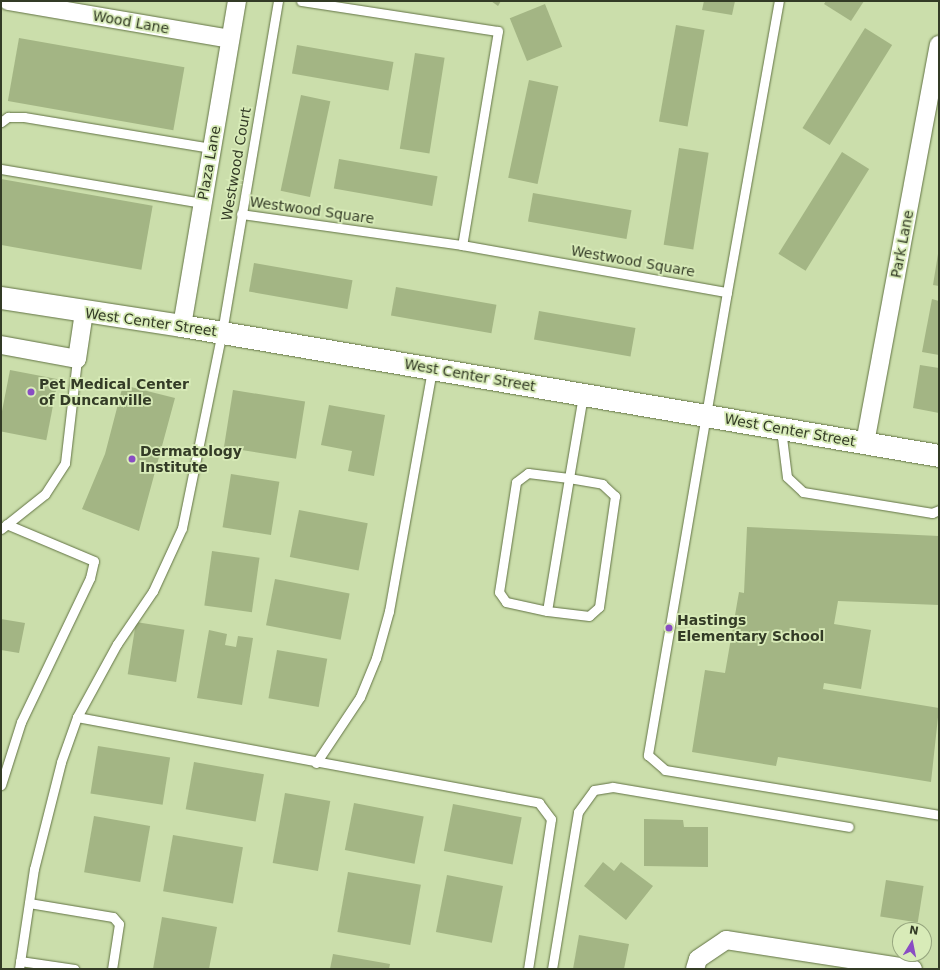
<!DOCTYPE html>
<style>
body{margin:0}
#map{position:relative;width:940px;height:970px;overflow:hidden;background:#cbdeab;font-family:"DejaVu Sans",sans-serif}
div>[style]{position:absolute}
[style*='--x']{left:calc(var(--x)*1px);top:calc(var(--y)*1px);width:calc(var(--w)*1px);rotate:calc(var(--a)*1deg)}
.building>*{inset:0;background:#a3b584;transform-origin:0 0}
.roads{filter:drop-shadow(0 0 1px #627344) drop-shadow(0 0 1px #627344)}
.service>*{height:9px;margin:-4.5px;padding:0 4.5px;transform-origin:4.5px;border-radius:4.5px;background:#fff}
.minor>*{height:18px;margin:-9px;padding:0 9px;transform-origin:9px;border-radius:9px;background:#fff}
.tertiary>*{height:22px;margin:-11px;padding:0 11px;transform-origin:11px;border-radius:11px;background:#fff}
.dots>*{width:11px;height:11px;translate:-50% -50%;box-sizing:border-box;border:2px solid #d8ebb8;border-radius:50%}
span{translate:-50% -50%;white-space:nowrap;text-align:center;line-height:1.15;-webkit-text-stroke:3.5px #d8ebb8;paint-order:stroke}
.street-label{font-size:14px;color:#333b26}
.poi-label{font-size:14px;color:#333b26;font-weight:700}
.left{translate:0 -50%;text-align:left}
.frame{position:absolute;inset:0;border:2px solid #333b26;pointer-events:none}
.north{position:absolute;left:892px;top:922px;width:40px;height:40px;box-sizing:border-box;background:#d8ebb8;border:1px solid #96a57e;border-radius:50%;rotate:10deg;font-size:11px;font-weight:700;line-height:16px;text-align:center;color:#333b26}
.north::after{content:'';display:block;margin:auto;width:14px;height:18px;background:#894dc3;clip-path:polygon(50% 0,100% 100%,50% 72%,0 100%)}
</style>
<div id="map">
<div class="building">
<div style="clip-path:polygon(491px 1px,501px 1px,498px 6px)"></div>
<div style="clip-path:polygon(704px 1px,735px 1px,732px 15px,702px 10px)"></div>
<div style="clip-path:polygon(826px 1px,864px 1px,851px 21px,824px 4px)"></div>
<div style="left:545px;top:4px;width:46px;height:38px;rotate:68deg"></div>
<div style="left:676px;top:25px;width:29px;height:98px;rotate:10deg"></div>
<div style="left:865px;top:28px;width:32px;height:118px;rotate:32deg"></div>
<div style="left:19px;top:38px;width:168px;height:64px;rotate:10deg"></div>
<div style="left:297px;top:45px;width:98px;height:29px;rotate:10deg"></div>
<div style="left:415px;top:53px;width:30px;height:97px;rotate:9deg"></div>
<div style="left:529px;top:80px;width:30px;height:100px;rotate:12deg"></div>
<div style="left:301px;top:95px;width:30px;height:98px;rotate:12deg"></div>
<div style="left:679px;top:148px;width:30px;height:98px;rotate:9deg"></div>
<div style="left:842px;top:152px;width:32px;height:120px;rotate:32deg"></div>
<div style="left:339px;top:159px;width:100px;height:30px;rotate:10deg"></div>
<div style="left:1px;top:179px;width:154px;height:65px;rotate:10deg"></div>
<div style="left:533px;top:193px;width:100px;height:29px;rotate:10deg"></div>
<div style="clip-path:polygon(938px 254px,939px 254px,939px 286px,933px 285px)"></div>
<div style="left:254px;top:263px;width:100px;height:29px;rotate:10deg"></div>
<div style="left:396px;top:287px;width:102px;height:29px;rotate:10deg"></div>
<div style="clip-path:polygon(932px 299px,939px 301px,939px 355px,922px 352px)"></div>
<div style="left:539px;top:311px;width:98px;height:29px;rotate:10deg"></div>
<div style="clip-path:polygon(920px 365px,939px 368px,939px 413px,913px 408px)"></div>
<div style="left:10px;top:370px;width:49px;height:62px;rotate:11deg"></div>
<div style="clip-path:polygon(123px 385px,175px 398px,139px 531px,82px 509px,105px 454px)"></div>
<div style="left:233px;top:390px;width:73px;height:58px;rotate:9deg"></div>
<div style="clip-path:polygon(329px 405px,385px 415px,374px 476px,348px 471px,352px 451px,321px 445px)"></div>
<div style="left:231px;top:474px;width:49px;height:54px;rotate:9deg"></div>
<div style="left:299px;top:510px;width:70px;height:48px;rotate:11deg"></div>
<div style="clip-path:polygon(747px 527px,939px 536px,939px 605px,838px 601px,834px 624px,871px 630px,861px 689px,824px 683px,823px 689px,939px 708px,931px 782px,778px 757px,776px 766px,692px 752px,705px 670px,725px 673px,739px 592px,744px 593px)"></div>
<div style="left:212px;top:551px;width:48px;height:55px;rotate:8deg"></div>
<div style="left:275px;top:579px;width:76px;height:47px;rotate:11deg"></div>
<div style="clip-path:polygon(1px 619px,25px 623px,19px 653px,1px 650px)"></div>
<div style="left:136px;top:622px;width:49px;height:53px;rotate:9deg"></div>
<div style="clip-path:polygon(209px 630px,227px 634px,225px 645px,236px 647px,238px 636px,253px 638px,242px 705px,197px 698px)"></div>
<div style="left:277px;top:650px;width:51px;height:49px;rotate:10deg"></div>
<div style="left:98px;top:746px;width:73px;height:48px;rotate:9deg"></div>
<div style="left:194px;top:762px;width:71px;height:48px;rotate:10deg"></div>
<div style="left:285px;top:793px;width:46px;height:71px;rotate:10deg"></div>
<div style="left:354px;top:803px;width:71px;height:48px;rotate:11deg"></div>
<div style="left:453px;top:804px;width:70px;height:48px;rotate:11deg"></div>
<div style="left:94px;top:816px;width:57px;height:57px;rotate:10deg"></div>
<div style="clip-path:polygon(644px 819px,683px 820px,684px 827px,708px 827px,708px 867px,644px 866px)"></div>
<div style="left:173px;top:835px;width:71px;height:57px;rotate:10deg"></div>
<div style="clip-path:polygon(603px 862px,614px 871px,621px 862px,653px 886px,626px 920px,584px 886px)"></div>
<div style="left:348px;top:872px;width:74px;height:61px;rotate:10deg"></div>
<div style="left:447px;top:875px;width:57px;height:58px;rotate:11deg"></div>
<div style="left:886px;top:880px;width:38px;height:37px;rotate:9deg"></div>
<div style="clip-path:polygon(162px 917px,217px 927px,209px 969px,153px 969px)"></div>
<div style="clip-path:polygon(579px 935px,629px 944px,624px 969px,573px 969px)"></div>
<div style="clip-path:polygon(333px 954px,390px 964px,389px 969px,330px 969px)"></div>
</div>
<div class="roads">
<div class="service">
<div style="--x:301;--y:1;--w:199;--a:8.7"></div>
<div style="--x:498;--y:31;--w:217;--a:99.5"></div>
<div style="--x:1;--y:122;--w:9;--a:-36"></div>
<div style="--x:8;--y:117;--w:16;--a:0"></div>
<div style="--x:24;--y:117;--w:191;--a:9.4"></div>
<div style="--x:1;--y:169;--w:204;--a:9.6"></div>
<div style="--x:241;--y:214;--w:223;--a:8"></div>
<div style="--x:462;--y:245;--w:269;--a:10.1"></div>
<div style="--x:727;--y:292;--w:296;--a:-79.9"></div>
<div style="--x:727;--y:292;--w:470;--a:99.7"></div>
<div style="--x:648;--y:755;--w:23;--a:41"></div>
<div style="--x:665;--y:770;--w:278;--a:9.3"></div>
<div style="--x:781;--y:429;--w:48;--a:82.9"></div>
<div style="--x:787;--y:477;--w:22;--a:43"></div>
<div style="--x:803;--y:492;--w:131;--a:9.2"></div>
<div style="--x:932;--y:513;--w:8;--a:-23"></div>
<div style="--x:1;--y:529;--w:56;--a:-38.5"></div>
<div style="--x:45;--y:494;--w:37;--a:-57"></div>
<div style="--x:65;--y:463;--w:105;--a:-83.4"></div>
<div style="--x:547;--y:611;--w:42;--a:-167.6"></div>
<div style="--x:506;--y:602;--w:12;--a:-125"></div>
<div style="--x:499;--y:592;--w:111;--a:-81.2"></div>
<div style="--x:516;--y:482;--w:15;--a:-37"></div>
<div style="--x:528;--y:473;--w:41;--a:7"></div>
<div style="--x:569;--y:478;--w:34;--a:10"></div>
<div style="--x:602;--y:484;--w:18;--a:43"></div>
<div style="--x:615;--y:496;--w:112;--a:98.2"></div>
<div style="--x:599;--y:607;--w:13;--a:138"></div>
<div style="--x:589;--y:616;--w:42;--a:-173.2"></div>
<div style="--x:547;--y:611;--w:135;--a:-80.6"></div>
<div style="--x:569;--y:478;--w:84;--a:-80.4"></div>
<div style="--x:77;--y:717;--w:470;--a:10.5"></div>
<div style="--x:539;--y:803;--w:20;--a:53"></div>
<div style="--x:551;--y:819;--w:152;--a:98.7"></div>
<div style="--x:316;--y:763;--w:79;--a:-56.3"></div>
<div style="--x:360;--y:697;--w:42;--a:-67.7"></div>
<div style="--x:376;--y:658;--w:49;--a:-74.5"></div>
<div style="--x:389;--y:611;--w:246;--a:-79.9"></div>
<div style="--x:1;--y:785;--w:66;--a:-72.4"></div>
<div style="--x:21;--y:722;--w:160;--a:-64.4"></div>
<div style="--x:90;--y:578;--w:17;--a:-77"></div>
<div style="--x:94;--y:561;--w:95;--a:-157.2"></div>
<div style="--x:29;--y:903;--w:85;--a:9.5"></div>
<div style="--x:113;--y:917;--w:9;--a:49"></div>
<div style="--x:119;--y:924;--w:46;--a:98.8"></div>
<div style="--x:20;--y:961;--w:55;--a:8.4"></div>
<div style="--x:19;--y:969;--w:101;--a:-81.5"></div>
<div style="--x:34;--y:869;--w:110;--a:-75.8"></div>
<div style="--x:61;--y:762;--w:48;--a:-70.4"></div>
<div style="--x:77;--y:717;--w:83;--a:-61.3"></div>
<div style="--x:117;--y:644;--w:64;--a:-55.8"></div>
<div style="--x:153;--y:591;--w:69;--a:-65.3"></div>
<div style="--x:182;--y:528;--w:200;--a:-78.5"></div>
<div style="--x:222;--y:332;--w:336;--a:-80.4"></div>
<div style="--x:552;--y:969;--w:159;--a:-80.6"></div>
<div style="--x:578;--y:812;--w:27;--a:-54"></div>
<div style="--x:594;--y:790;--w:19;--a:-9"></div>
<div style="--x:613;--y:787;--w:239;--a:9.6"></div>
</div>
<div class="minor">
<div style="--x:8;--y:1;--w:225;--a:9.7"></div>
<div style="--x:182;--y:326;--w:330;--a:-80.4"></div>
<div style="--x:1;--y:345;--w:77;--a:10.4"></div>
<div style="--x:77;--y:359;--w:48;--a:-81.5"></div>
<div style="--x:865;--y:443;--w:405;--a:-79.5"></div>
<div style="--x:695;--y:969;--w:10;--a:-73"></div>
<div style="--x:698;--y:959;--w:34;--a:-34"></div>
<div style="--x:726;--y:940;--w:189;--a:8.8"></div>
</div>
<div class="tertiary">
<div style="--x:1;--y:298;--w:183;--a:8.8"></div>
<div style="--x:182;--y:326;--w:768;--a:9.74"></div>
</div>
</div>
<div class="dots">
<div style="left:31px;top:392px;background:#894dc3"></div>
<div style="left:132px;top:459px;background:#894dc3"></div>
<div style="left:669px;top:628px;background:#894dc3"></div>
</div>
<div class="street-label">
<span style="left:131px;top:22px;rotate:10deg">Wood Lane</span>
<span style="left:209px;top:163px;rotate:-80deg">Plaza Lane</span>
<span style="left:236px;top:164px;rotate:-80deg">Westwood Court</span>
<span style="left:312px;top:210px;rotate:8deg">Westwood Square</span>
<span style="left:902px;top:244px;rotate:-79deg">Park Lane</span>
<span style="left:633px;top:261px;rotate:10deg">Westwood Square</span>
<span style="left:151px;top:322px;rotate:8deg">West Center Street</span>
<span style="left:470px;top:375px;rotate:10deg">West Center Street</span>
<span style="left:790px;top:430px;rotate:10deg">West Center Street</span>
</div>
<div class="poi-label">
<span class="left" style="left:39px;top:392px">Pet Medical Center<br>of Duncanville</span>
<span class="left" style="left:140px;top:459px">Dermatology<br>Institute</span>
<span class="left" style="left:677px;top:628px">Hastings<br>Elementary School</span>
</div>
<div class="frame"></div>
<div class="north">N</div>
</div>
